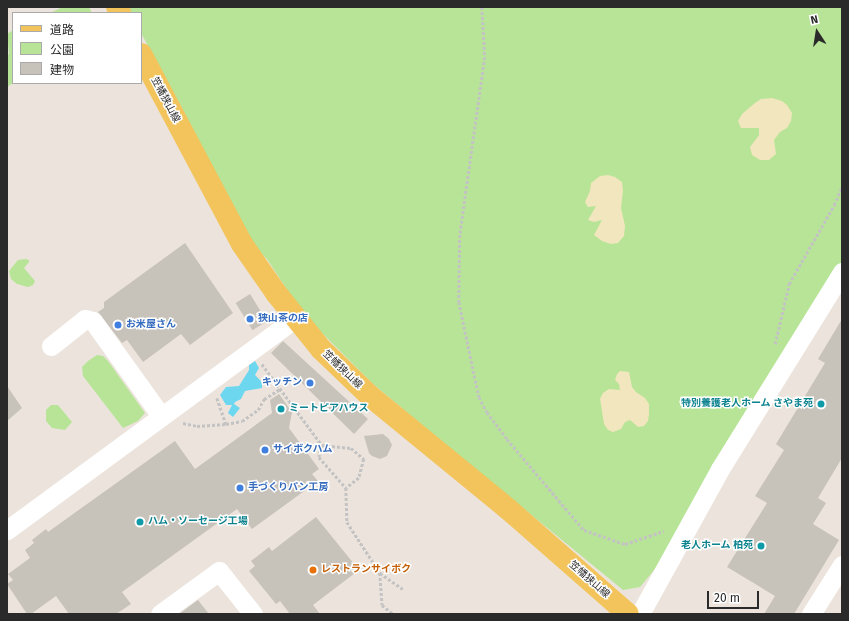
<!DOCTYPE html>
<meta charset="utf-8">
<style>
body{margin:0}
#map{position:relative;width:849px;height:621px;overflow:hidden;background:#ece4dc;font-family:"Fira Sans","Noto Sans JP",sans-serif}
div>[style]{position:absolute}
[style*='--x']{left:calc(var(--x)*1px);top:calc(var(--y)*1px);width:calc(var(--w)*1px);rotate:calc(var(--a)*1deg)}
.green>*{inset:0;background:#b7e497}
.sand>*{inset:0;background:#f2e6be}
.water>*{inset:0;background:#6dd7f0}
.building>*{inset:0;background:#c7c2ba;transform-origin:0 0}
.path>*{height:2.5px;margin-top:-1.25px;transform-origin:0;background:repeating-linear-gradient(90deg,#c3c3c3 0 3px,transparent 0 5px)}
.minor>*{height:19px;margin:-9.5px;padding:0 9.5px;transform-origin:9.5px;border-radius:9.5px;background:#fff}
.major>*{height:22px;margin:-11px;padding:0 11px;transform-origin:11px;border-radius:11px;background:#f2c45b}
.dots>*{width:11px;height:11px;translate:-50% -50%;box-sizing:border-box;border:2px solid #fff;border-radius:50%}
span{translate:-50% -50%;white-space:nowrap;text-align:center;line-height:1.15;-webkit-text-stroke:3px #fff;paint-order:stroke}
.street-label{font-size:10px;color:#2a2a2a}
.shop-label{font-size:10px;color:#366cbe;font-weight:700}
.left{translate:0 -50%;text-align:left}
.right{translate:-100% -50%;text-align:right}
.culture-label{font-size:10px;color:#0d838f;font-weight:700}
.food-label{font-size:10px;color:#c56008;font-weight:700}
.frame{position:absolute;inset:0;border:8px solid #2a2a2a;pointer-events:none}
.legend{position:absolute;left:12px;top:12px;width:130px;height:72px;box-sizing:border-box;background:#fff;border:1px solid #aaa;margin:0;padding:5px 7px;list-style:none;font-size:12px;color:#2a2a2a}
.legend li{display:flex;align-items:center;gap:8px;height:20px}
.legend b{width:20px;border:1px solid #aaa}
.north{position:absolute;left:797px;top:12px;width:40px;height:40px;-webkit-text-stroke:3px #fff;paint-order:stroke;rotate:348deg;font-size:11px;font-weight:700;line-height:16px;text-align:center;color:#2a2a2a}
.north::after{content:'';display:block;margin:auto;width:14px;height:18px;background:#2a2a2a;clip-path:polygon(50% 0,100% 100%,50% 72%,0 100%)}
.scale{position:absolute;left:707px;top:591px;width:52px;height:18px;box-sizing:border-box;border:2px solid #2a2a2a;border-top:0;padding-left:5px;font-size:12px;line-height:14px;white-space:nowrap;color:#2a2a2a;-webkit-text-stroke:3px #fff;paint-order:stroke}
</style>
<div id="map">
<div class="green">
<div style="clip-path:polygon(63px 7px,89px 7px,92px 13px,50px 13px)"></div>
<div style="clip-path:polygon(127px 7px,842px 7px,842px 270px,660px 563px,640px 587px,623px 590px,446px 445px,372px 383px,303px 314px,267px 259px,259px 251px,241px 226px,181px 106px,141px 33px,141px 13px,130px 13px)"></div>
<div style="clip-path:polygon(13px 30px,13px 83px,7px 87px,7px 55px,9px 54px,7px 34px)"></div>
<div style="clip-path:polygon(25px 259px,29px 260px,29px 262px,24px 268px,35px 281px,33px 285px,28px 287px,17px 284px,11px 279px,9px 271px,18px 260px)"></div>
<div style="clip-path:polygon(97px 355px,103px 356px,108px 361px,145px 413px,138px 421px,123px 428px,83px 376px,82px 367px,88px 361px)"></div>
<div style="clip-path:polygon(51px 405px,58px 405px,72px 422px,65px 430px,52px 428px,46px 421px,46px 410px)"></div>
</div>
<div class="sand">
<div style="clip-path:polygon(772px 98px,782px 101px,787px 105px,792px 113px,791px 121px,787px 128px,780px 132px,774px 140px,776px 154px,769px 160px,760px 160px,752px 155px,750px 147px,759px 135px,759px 128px,741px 128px,738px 121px,742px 114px,755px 103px,761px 99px)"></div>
<div style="clip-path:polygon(608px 175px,615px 177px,622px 182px,623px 191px,621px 208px,625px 226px,624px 236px,618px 243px,611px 244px,602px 241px,594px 235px,602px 220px,594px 222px,588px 220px,596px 206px,588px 207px,585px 202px,590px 191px,591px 183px,600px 176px)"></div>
<div style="clip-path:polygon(620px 371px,629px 372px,632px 387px,636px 392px,645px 398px,649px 404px,649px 414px,648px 421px,644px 426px,638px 427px,630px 420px,625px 422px,621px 429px,613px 432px,608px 430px,604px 424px,600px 399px,603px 393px,609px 389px,620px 390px,619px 384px,615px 380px,617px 374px)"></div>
</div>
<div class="water">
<div style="clip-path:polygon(255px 361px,259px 368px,255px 375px,262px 382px,262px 388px,245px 391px,241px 399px,235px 402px,234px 404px,240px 408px,233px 417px,228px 413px,232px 405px,226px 405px,220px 395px,226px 387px,239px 386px,249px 370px,249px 365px)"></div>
</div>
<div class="building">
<div style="clip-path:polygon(185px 243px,233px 313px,190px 345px,181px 334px,143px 362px,127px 340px,122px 343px,98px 312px,104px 308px,104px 302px)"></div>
<div style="left:250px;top:294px;width:32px;height:17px;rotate:58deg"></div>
<div style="clip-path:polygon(842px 319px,842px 458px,818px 498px,826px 503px,813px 524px,839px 540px,794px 614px,764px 614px,775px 596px,727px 567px,767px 503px,755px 496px,784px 450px,776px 444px,825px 363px,818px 359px)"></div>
<div style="clip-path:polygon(283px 341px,368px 419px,354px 434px,271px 353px)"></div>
<div style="clip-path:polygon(7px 386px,22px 408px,7px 421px)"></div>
<div style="clip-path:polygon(279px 394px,292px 412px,289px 428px,319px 469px,312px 474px,318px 481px,252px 529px,237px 509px,122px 592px,131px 604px,116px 614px,69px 614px,56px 596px,31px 614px,27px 614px,7px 584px,13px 580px,8px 574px,30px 558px,25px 550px,34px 543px,32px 540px,46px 529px,48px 532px,175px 441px,195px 469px,272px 413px,270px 400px)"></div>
<div style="clip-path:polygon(383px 434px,389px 439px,392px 445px,387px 456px,380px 459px,372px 456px,369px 453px,364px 436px)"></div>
<div style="clip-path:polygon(316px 517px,359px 570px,313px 605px,320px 614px,290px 614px,280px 601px,276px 604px,249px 571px,255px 566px,251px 561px,269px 547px,272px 551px)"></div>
<div style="clip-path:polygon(198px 600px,209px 614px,179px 614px)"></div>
</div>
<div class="path">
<div style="--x:482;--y:7;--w:50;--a:86.6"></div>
<div style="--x:485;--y:57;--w:180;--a:98"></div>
<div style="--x:460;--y:235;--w:67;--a:90.9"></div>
<div style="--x:459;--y:302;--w:97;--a:78.1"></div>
<div style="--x:479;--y:397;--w:17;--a:62"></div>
<div style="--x:487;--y:412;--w:34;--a:53"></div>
<div style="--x:507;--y:439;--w:119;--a:49.8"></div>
<div style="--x:584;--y:530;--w:43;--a:18.9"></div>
<div style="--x:625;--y:544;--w:41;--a:-18.4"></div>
<div style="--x:775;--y:344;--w:62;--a:-76.9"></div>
<div style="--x:789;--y:284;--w:91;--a:-60.3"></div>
<div style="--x:834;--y:205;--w:21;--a:-67"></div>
<div style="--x:262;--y:364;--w:101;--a:53.5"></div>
<div style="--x:322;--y:445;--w:12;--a:104"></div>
<div style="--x:319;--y:457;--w:41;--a:48.9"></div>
<div style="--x:346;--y:488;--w:34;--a:88"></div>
<div style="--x:347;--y:522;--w:61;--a:57.1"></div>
<div style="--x:380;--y:573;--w:32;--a:86"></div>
<div style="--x:382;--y:605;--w:14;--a:39"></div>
<div style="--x:217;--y:398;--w:28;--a:71"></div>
<div style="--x:183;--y:423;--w:14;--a:12"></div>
<div style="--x:197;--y:426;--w:29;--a:-4"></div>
<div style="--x:226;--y:424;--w:16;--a:-11"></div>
<div style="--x:242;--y:421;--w:19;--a:-35"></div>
<div style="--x:258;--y:410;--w:13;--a:-61"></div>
<div style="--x:264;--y:399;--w:19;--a:-32"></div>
<div style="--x:322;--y:445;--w:29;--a:6"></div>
<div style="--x:351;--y:448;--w:17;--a:40"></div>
<div style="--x:364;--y:459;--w:20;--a:105"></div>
<div style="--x:359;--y:478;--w:16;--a:142"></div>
<div style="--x:380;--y:573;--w:28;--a:35"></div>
</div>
<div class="minor">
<div style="--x:51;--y:346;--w:43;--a:-38.5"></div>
<div style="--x:85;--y:319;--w:8;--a:14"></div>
<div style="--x:93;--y:321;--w:117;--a:54.4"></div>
<div style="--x:7;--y:530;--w:358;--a:-36.3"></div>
<div style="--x:160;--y:614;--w:73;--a:-36.1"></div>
<div style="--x:219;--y:571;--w:55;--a:51.7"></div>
<div style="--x:640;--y:614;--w:166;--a:-61.1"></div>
<div style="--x:720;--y:469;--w:232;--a:-58.2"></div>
<div style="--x:811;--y:614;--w:58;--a:-57.7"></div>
</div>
<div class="major">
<div style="--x:117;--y:7;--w:7;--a:63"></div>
<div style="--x:141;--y:54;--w:215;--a:62"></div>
<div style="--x:242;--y:244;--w:60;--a:55.2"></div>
<div style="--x:276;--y:293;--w:72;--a:51.2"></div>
<div style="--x:321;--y:349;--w:68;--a:43.8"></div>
<div style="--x:370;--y:396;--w:178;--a:39.3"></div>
<div style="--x:508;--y:509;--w:159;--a:41.2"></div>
</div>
<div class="dots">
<div style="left:250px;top:319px;background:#3f7fe0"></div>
<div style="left:118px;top:325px;background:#3f7fe0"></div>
<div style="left:310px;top:383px;background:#3f7fe0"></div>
<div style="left:821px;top:404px;background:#0f9aa8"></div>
<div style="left:281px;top:409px;background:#0f9aa8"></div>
<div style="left:265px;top:450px;background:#3f7fe0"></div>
<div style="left:240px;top:488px;background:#3f7fe0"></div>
<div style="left:140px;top:522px;background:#0f9aa8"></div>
<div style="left:761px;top:546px;background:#0f9aa8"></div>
<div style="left:313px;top:570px;background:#e8710a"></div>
</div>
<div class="street-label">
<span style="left:165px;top:100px;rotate:62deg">笠幡狭山線</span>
<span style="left:342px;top:370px;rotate:44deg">笠幡狭山線</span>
<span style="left:589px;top:580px;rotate:41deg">笠幡狭山線</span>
</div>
<div class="shop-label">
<span class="left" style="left:258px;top:319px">狭山茶の店</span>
<span class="left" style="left:126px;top:325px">お米屋さん</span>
<span class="right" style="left:302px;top:383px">キッチン</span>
<span class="left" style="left:273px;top:450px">サイボクハム</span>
<span class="left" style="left:248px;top:488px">手づくりパン工房</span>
</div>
<div class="culture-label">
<span class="right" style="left:813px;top:404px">特別養護老人ホーム さやま苑</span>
<span class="left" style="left:289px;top:409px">ミートピアハウス</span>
<span class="left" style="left:148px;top:522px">ハム・ソーセージ工場</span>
<span class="right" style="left:753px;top:546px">老人ホーム 柏苑</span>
</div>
<div class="food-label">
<span class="left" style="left:321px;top:570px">レストランサイボク</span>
</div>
<div class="frame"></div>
<ul class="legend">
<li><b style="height:5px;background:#f2c45b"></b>道路</li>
<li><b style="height:11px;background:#b7e497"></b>公園</li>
<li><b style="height:11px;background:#c7c2ba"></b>建物</li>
</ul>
<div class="north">N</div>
<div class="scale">20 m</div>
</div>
